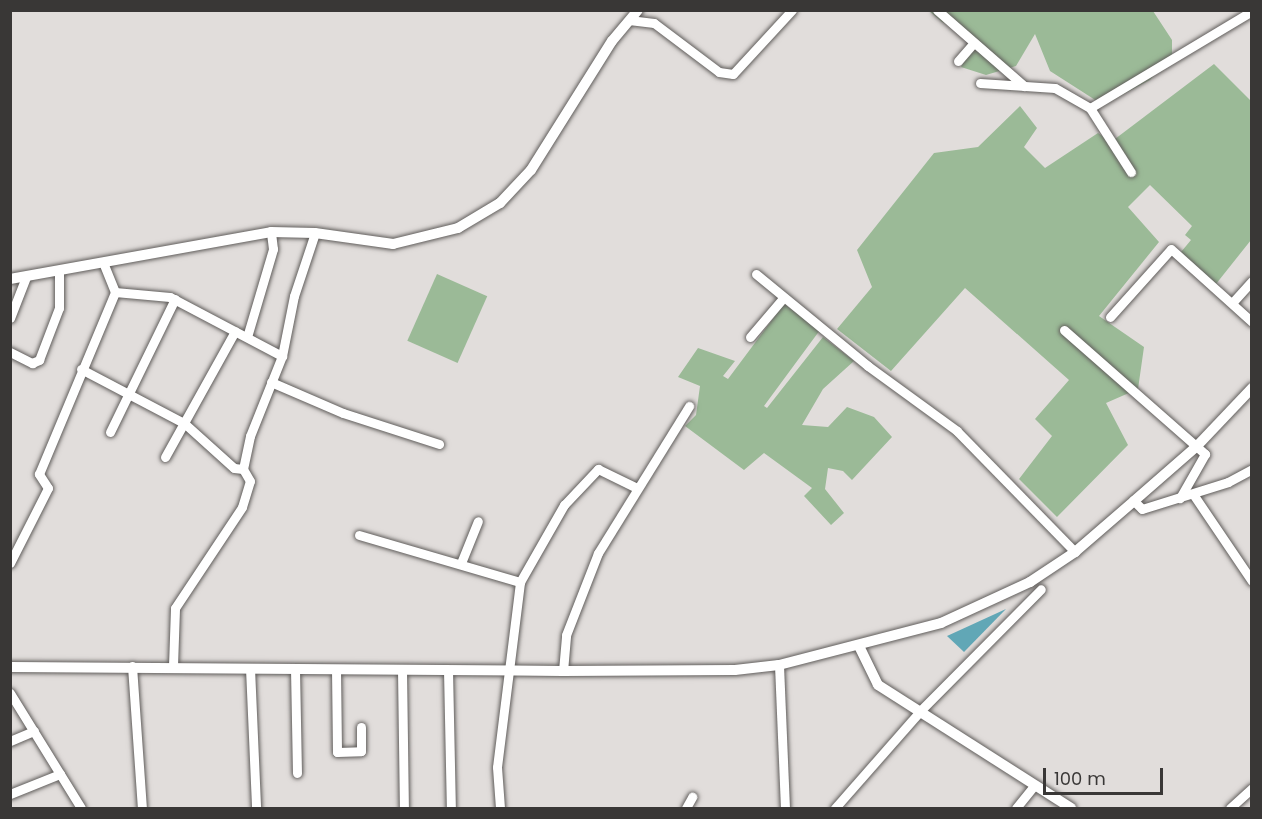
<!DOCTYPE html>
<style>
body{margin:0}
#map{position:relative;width:1262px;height:819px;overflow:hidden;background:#e1dddb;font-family:Poppins,sans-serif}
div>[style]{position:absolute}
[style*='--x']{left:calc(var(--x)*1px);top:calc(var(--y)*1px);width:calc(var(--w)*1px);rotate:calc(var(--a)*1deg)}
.green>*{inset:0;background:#9bba97;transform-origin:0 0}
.water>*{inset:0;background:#61a7b6}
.roads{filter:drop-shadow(0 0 2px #605d5b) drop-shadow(0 0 2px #605d5b)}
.minor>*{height:9px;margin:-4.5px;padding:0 4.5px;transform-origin:4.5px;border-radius:4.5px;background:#fff}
.tertiary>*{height:10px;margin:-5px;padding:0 5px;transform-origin:5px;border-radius:5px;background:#fff}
span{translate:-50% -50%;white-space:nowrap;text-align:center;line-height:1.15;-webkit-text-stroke:6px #e1dddb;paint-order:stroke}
.frame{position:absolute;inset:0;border:12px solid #393736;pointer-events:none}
.scale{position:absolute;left:1043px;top:768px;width:120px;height:27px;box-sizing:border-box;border:3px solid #393736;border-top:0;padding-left:8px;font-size:18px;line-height:21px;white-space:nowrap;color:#393736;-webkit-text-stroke:4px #e1dddb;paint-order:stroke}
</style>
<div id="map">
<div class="green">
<div style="clip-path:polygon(929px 11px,1153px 11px,1172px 40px,1172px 55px,1150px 80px,1103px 105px,1050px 71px,1035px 34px,1016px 66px,986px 75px,961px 67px,973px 45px,968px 33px,942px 22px)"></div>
<div style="clip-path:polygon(1214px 64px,1251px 101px,1251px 240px,1216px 284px,1181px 252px,1191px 240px,1185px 235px,1192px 226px,1150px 185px,1128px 207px,1159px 242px,1099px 316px,1144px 347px,1138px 389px,1106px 403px,1128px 445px,1057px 517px,1019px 479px,1052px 436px,1035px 419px,1069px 380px,965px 288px,891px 371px,837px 329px,872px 287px,857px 250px,934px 153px,978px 147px,1020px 106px,1037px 128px,1024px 147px,1045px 168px,1098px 133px,1111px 142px)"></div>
<div style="left:437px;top:274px;width:55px;height:73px;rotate:24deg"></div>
<div style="clip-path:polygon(784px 304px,820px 330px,764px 406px,767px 408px,823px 337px,854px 361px,823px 389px,802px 425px,828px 427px,847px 407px,874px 417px,892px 437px,852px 480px,843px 471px,828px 468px,825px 489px,844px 513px,831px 525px,804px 496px,812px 488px,764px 453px,744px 470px,685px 426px,696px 415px,700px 386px,678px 377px,698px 348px,735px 361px,723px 376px,728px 379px)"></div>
</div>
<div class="water">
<div style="clip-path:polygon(1006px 609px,964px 652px,947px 636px)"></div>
</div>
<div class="roads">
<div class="minor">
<div style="--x:937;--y:10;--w:116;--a:41.1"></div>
<div style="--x:629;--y:20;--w:25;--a:7"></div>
<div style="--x:654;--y:23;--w:81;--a:37"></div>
<div style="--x:719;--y:72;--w:14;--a:8"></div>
<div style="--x:733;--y:74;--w:87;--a:-47.3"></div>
<div style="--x:958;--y:61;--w:23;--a:-49"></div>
<div style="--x:980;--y:83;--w:75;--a:3.8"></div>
<div style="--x:1055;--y:88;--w:40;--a:29.7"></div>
<div style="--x:1090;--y:108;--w:189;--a:-30.9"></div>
<div style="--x:1090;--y:108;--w:76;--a:57.4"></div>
<div style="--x:756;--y:274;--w:145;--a:39.4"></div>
<div style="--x:868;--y:366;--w:110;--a:36.1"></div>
<div style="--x:957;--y:431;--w:169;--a:45.7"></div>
<div style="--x:115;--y:292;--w:55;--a:5.2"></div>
<div style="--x:170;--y:297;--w:127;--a:27.8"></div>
<div style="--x:1232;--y:303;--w:30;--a:-48"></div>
<div style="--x:1110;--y:317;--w:91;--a:-48.1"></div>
<div style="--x:1171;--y:249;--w:109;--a:42"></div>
<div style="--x:10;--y:318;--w:44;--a:-68.7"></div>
<div style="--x:1064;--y:330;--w:188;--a:41.3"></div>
<div style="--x:1205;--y:454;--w:51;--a:119.6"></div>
<div style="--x:247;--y:337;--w:92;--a:-73.5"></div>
<div style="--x:273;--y:249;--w:17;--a:-97"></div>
<div style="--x:750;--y:337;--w:52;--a:-49.6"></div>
<div style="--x:10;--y:352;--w:25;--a:27"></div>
<div style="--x:32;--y:363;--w:8;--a:-23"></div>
<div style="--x:39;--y:360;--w:56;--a:-69"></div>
<div style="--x:59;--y:308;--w:38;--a:-90"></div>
<div style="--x:81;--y:369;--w:116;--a:27.7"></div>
<div style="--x:184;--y:423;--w:67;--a:42"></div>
<div style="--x:234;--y:468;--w:9;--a:6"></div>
<div style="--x:271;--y:382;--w:78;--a:23.3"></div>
<div style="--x:343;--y:413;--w:101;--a:17.9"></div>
<div style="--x:110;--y:432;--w:148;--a:-64"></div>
<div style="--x:165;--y:457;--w:144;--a:-60.9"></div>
<div style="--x:1193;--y:494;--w:105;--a:55.9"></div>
<div style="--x:1134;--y:501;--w:11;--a:45"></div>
<div style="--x:1142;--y:509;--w:90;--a:-17.4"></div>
<div style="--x:1228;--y:482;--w:27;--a:-28"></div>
<div style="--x:359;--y:535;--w:168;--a:16.3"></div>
<div style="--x:10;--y:563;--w:84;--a:-63.1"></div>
<div style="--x:48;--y:488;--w:17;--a:-123"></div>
<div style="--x:39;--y:474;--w:197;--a:-67.3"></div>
<div style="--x:115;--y:292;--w:32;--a:-112"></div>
<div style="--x:461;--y:563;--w:45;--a:-68"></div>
<div style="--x:779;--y:665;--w:143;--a:87.6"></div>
<div style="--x:132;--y:666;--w:142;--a:86"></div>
<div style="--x:173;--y:666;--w:58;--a:-88"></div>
<div style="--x:175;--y:608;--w:121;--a:-56.4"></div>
<div style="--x:242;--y:507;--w:27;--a:-73"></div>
<div style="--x:250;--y:481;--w:14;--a:-120"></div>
<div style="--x:243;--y:469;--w:34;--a:-78"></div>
<div style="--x:250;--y:436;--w:86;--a:-68.2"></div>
<div style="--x:282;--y:356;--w:61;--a:-78.7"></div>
<div style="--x:294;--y:296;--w:66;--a:-71.6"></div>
<div style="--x:250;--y:668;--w:140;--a:87.5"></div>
<div style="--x:295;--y:669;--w:104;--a:88.9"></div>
<div style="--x:336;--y:669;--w:83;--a:89.3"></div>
<div style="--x:337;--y:752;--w:24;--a:-2"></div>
<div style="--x:361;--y:751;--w:24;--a:-90"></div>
<div style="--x:402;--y:670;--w:138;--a:89.2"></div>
<div style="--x:448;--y:670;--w:138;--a:88.8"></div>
<div style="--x:563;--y:671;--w:36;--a:-85"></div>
<div style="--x:566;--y:635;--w:88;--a:-68.7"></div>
<div style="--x:598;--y:553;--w:173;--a:-58.2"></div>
<div style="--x:10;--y:693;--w:135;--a:58.3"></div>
<div style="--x:10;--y:741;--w:26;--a:-23"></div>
<div style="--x:10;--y:794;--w:54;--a:-21.8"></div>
<div style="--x:500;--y:808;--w:41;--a:-94.2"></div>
<div style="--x:497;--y:767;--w:186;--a:-82.9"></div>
<div style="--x:520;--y:582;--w:89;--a:-60.3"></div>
<div style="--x:564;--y:505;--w:50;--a:-46.6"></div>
<div style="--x:598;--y:469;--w:43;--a:26"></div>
<div style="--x:686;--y:808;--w:13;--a:-61"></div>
<div style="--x:835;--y:808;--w:130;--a:-48.7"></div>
<div style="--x:921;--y:710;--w:170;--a:-45.2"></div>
<div style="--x:1016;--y:808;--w:28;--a:-51"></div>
<div style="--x:1230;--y:808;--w:30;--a:-42"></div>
</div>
<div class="tertiary">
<div style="--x:10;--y:279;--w:265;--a:-10.2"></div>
<div style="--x:271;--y:232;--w:44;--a:1.3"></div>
<div style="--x:315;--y:233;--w:79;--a:8"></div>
<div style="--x:393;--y:244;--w:67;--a:-13.8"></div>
<div style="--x:458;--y:228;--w:49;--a:-30.8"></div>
<div style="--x:500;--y:203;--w:45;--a:-46.8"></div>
<div style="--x:531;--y:170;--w:152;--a:-57.9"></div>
<div style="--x:612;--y:41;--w:40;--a:-50"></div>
<div style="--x:859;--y:646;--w:43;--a:64"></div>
<div style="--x:878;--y:685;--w:229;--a:32.5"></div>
<div style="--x:10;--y:667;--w:553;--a:0.41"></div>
<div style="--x:563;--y:671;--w:172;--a:-0.3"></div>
<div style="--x:735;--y:670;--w:44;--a:-6.5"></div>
<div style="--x:779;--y:665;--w:167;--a:-14.5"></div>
<div style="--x:941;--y:623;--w:98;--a:-24.7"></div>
<div style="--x:1030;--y:582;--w:54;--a:-33.7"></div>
<div style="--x:1075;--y:552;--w:78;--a:-40.8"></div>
<div style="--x:1134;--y:501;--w:84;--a:-41.1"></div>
<div style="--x:1197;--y:446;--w:80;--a:-46.5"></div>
</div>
</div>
<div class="frame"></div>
<div class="scale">100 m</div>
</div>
